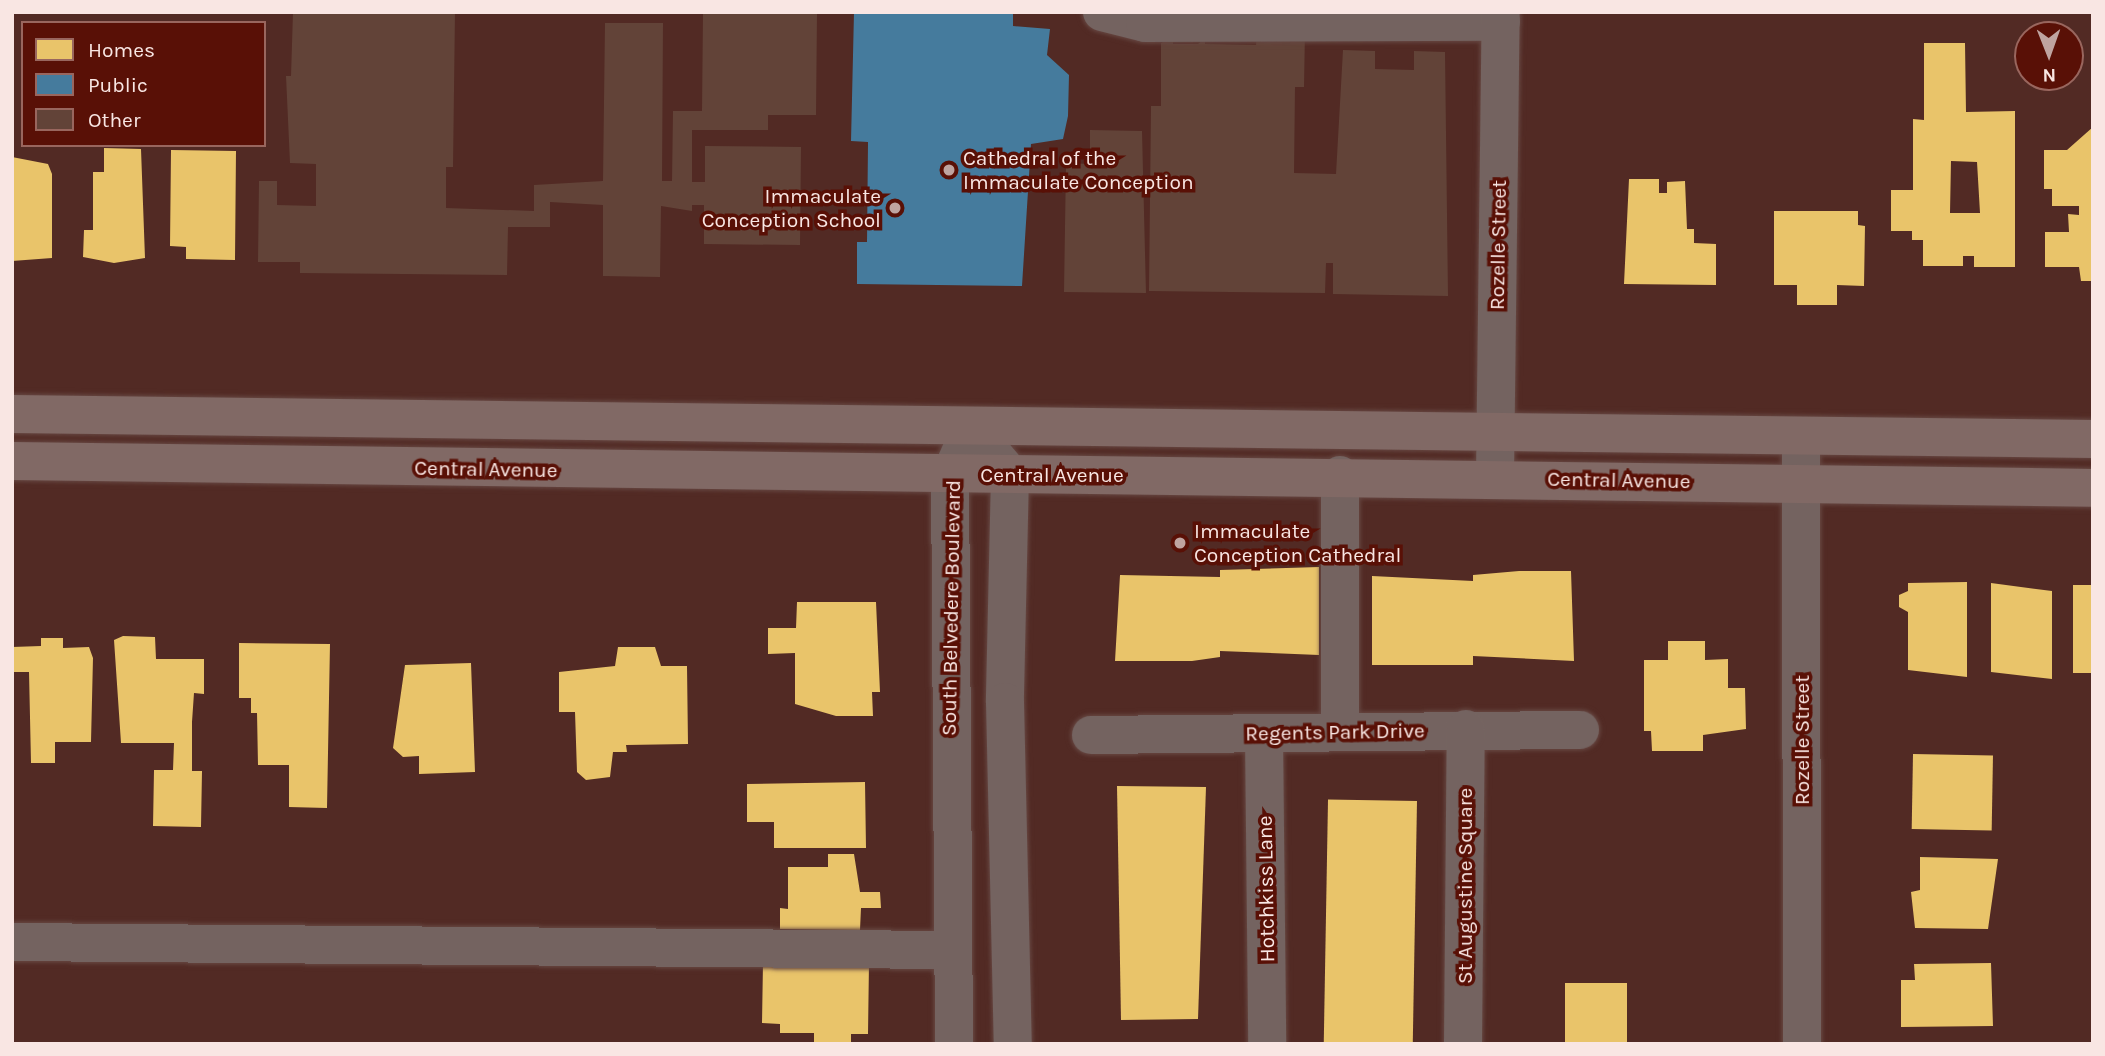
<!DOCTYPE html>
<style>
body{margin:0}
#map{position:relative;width:2105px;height:1056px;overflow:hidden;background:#522a24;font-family:Karla,sans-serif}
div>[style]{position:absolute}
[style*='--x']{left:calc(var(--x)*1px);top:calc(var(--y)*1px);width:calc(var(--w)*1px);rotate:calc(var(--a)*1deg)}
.homes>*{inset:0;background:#e9c46a;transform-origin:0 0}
.public>*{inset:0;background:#457b9d}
.building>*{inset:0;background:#624338}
.roads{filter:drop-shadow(0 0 2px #664742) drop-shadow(0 0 2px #664742)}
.minor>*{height:38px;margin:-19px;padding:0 19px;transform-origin:19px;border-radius:19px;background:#746360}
.major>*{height:38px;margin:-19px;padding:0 19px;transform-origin:19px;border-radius:19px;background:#816965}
.dots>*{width:19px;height:19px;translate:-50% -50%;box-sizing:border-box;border:4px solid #591006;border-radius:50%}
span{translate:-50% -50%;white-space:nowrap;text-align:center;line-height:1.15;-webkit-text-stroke:7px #591006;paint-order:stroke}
.poi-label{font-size:21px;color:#f9e6e3}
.left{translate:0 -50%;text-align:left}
.right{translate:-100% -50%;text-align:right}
.street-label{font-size:21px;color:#f9e6e3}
.frame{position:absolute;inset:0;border:14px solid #f9e6e3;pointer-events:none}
.legend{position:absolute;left:21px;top:21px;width:245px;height:126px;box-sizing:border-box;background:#591006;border:2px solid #99665e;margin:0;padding:9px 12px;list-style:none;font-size:21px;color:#f9e6e3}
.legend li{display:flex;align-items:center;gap:14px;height:35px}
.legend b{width:35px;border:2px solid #99665e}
.north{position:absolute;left:2014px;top:21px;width:70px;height:70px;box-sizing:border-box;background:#591006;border:2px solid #99665e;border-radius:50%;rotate:179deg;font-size:19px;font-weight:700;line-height:28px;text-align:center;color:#f9e6e3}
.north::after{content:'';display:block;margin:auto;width:24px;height:32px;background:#bfa4a0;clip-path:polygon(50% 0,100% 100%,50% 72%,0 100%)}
</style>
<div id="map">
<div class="homes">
<div style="clip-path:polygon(evenodd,1924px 43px,1965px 43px,1966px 112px,2015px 111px,2015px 267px,1974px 267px,1974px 256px,1963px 256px,1963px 266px,1923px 266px,1923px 240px,1912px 240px,1912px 231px,1891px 231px,1891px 190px,1913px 190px,1913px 119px,1924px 120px,1924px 43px,1951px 161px,1977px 162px,1980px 213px,1950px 213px,1951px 161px)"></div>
<div style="clip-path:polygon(2093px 127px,2093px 281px,2081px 281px,2079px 267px,2045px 267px,2045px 232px,2069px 232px,2068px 214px,2079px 215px,2079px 206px,2052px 206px,2052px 189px,2044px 189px,2044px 150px,2067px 150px)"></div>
<div style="clip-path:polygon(104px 148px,141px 149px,145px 258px,114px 263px,83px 257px,84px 230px,93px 230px,93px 172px,104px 172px)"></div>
<div style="clip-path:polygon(171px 150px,236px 151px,235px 260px,186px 259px,186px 247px,170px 246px)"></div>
<div style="clip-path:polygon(12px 157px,48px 164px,52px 174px,52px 258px,12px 261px)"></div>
<div style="clip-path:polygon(1629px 179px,1659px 179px,1659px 193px,1667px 193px,1667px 182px,1685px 181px,1687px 229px,1694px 229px,1694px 243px,1716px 244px,1716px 285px,1624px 284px)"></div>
<div style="clip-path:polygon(1774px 211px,1858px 211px,1858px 225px,1865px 226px,1864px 286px,1837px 285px,1837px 305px,1797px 305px,1797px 285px,1774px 285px)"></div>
<div style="clip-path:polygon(1319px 567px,1319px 655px,1220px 651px,1220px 657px,1192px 661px,1115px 661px,1120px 575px,1220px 577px,1220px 570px)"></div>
<div style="clip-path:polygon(1519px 571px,1571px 571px,1574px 661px,1473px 656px,1473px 665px,1372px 665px,1372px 576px,1473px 581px,1473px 575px)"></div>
<div style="clip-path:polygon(1967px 582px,1967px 677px,1908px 670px,1908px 612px,1899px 607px,1899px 595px,1908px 591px,1908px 583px)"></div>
<div style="clip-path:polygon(1991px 583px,2052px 591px,2052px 679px,1991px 672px)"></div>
<div style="left:2073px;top:585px;width:20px;height:88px"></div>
<div style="clip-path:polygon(797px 602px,876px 602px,880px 692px,872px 692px,873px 716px,836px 716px,795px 704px,795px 653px,768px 654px,768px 628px,796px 628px)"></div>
<div style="clip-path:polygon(123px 636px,155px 637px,156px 659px,204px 659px,204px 694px,194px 693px,192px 722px,192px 771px,202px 771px,201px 827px,153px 826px,154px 770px,173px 770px,174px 743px,121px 743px,114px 640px)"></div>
<div style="clip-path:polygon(41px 638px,63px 638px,63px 648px,89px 647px,93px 658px,91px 742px,55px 742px,55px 763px,31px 763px,29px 672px,12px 672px,12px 647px,41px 646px)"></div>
<div style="clip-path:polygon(1668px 641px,1705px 641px,1705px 660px,1728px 659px,1728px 688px,1745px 688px,1746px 729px,1703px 735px,1703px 751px,1652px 751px,1651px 731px,1644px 731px,1644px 660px,1668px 660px)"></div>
<div style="clip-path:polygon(239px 643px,330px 644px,327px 808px,289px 807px,289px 765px,258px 765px,257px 713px,251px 713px,251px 698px,239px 698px)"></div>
<div style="clip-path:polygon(618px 647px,655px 647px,661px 666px,687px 666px,688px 744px,626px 745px,627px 752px,613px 752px,610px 777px,586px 780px,577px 772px,575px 712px,559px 712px,559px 672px,615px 666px)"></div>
<div style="clip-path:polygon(471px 663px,475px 772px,419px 774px,419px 756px,403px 757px,393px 748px,405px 665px)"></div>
<div style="left:1913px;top:754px;width:80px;height:75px;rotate:1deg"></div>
<div style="clip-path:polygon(865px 782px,866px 848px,774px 848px,774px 822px,747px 822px,747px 784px)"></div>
<div style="clip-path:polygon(1117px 786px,1206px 787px,1198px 1019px,1121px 1020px)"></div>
<div style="left:1417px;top:801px;width:243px;height:89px;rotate:91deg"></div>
<div style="clip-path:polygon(828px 854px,854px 854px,860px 892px,880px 892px,881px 908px,861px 908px,860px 930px,780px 929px,780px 908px,788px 909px,788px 867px,828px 867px)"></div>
<div style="clip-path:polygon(1920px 857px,1998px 859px,1988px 929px,1915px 928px,1911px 892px,1920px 890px)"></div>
<div style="clip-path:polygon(763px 962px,869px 963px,868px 1034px,851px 1034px,851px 1044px,814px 1044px,814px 1033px,780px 1033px,780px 1024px,762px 1023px)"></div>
<div style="clip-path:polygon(1991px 963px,1993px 1026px,1901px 1027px,1901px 980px,1915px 980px,1914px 964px)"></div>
<div style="left:1565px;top:983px;width:62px;height:61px"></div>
</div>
<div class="public">
<div style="clip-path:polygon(854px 12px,1013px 12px,1013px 26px,1050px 29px,1047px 55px,1069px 75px,1068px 116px,1063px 139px,1031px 144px,1022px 286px,857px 284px,857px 242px,867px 242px,868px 142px,851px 141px)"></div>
</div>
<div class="building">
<div style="clip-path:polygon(293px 12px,455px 12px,453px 167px,446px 167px,446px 208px,534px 211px,534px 185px,603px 181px,605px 23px,663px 23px,662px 181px,672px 181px,673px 111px,702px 111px,703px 13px,817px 14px,816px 115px,768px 115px,768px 130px,692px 130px,692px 182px,705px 182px,705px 146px,801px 147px,800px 245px,704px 244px,704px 205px,692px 205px,692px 211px,661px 206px,660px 277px,603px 276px,603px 205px,550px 202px,550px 227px,508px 227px,507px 275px,300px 273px,300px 262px,258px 262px,259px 181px,277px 181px,277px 205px,316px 206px,316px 164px,290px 163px,286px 76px,291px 76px)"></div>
<div style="clip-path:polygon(1257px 31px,1305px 31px,1304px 87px,1295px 87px,1294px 173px,1336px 174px,1343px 50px,1375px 51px,1375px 69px,1414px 70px,1414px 51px,1445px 52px,1448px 296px,1333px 294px,1333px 263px,1326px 263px,1325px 293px,1149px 291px,1151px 106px,1161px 106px,1161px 43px,1173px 37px,1173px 44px,1198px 44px,1205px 38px,1205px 44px,1256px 45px)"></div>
<div style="clip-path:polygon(1090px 130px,1142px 131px,1146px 293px,1064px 292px,1066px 163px,1090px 164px)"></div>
</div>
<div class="roads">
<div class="minor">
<div style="--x:1102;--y:12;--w:44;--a:14.3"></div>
<div style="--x:1145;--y:23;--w:356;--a:-0.2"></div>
<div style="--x:1801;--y:436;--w:608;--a:89.91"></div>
<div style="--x:1340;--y:475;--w:257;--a:90"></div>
<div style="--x:1495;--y:477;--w:465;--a:-89.3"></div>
<div style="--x:1264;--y:734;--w:310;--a:89.4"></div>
<div style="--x:1091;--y:735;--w:489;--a:-0.6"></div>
<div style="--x:12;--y:942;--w:940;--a:0.49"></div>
<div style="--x:954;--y:1044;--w:568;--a:-90.4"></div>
<div style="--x:950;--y:476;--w:52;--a:-66.4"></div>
<div style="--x:971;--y:428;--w:60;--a:49.7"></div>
<div style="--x:1010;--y:474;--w:228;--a:91.3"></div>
<div style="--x:1005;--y:702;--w:342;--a:88.7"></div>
<div style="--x:1463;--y:1044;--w:315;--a:-89.5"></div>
</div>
<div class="major">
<div style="--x:12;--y:414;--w:2081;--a:0.69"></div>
<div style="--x:12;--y:461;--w:2081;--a:0.74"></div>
</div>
</div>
<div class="dots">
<div style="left:949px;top:170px;background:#bfa4a0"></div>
<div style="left:895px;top:208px;background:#bfa4a0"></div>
<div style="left:1180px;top:543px;background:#bfa4a0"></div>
</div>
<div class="poi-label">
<span class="left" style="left:963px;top:170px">Cathedral of the<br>Immaculate Conception</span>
<span class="right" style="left:881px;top:208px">Immaculate<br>Conception School</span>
<span class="left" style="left:1194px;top:543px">Immaculate<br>Conception Cathedral</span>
</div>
<div class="street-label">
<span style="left:1498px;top:245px;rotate:-89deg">Rozelle Street</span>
<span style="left:486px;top:469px;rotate:1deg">Central Avenue</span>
<span style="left:1052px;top:475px">Central Avenue</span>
<span style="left:1619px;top:480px;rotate:1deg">Central Avenue</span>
<span style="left:951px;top:608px;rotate:-89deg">South Belvedere Boulevard</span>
<span style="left:1335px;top:732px;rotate:-1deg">Regents Park Drive</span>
<span style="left:1802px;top:740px;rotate:-90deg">Rozelle Street</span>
<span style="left:1465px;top:886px;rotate:-90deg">St Augustine Square</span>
<span style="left:1266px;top:889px;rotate:-91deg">Hotchkiss Lane</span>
</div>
<div class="frame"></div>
<ul class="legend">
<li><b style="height:19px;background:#e9c46a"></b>Homes</li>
<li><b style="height:19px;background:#457b9d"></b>Public</li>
<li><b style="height:19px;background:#624338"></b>Other</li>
</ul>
<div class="north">N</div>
</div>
